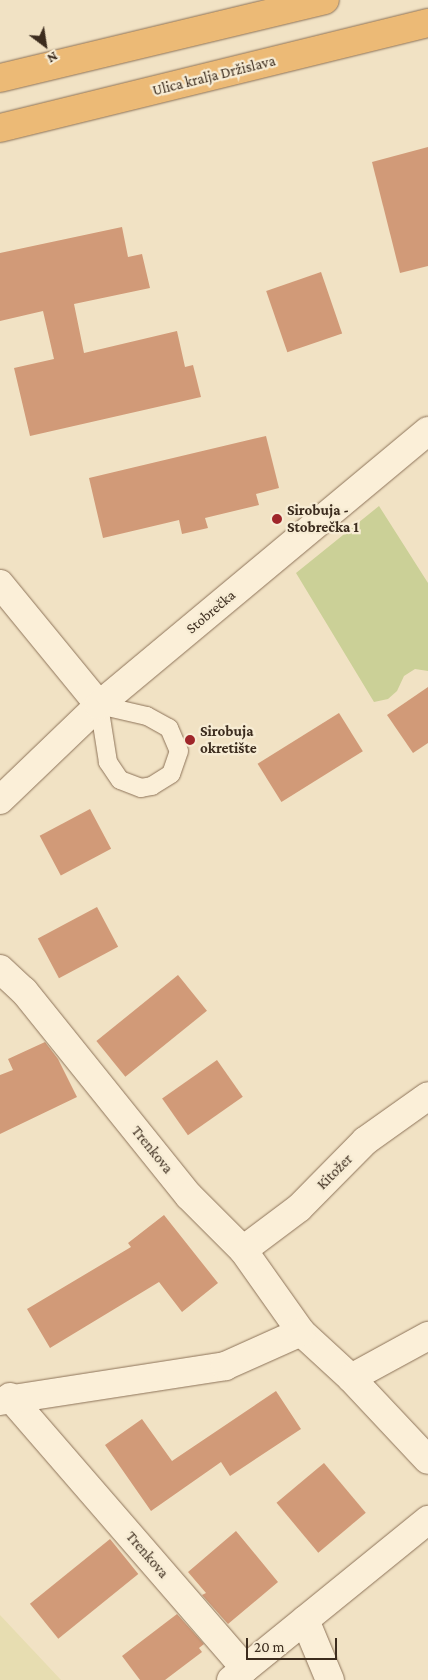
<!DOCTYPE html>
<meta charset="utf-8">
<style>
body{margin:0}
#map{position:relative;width:428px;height:1680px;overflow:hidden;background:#f1e2c4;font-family:"Crimson Pro",serif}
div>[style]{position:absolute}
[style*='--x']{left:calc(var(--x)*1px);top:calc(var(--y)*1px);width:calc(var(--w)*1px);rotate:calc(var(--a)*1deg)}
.farmland>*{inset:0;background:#e7ddb1}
.green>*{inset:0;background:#cbd097}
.building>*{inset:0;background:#d19a78;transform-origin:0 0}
.roads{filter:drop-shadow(0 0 1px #8d7359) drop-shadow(0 0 1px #8d7359)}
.service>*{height:18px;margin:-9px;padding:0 9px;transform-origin:9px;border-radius:9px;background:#fbefd8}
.minor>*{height:28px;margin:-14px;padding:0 14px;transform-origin:14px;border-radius:14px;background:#fbefd8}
.trunk>*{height:28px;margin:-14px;padding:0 14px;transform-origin:14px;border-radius:14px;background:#ecba76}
.dots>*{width:14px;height:14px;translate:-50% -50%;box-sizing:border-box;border:2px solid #f7ecd4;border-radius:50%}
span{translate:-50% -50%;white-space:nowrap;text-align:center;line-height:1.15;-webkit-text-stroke:4.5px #f7ecd4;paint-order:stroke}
.street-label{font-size:15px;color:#3c2c1e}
.poi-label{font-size:15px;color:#3c2c1e;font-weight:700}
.left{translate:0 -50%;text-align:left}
.north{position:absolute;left:20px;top:20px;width:50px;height:50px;-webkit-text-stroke:4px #f7ecd4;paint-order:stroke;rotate:149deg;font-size:14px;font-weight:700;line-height:20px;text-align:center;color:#3c2c1e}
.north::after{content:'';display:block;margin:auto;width:18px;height:22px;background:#3c2c1e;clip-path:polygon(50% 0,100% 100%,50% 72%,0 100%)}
.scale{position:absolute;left:246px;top:1638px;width:91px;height:22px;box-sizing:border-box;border:2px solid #3c2c1e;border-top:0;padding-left:6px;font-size:15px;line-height:18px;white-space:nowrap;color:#3c2c1e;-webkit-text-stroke:4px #f7ecd4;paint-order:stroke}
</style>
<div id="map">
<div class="farmland">
<div style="clip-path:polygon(0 1615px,61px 1680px,0 1680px)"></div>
</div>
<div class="green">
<div style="clip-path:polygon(379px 506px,428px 583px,428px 671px,415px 669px,404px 676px,397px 691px,388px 699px,374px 702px,296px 573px)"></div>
</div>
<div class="building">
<div style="clip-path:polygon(428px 147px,428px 266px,400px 273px,372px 162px)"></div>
<div style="clip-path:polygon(122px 227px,128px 257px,142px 254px,150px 288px,74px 304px,84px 353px,177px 331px,185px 367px,193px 365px,201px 397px,30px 436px,14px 368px,54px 359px,43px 311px,0 321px,0 253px)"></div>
<div style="left:321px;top:272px;width:65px;height:58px;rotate:71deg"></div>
<div style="clip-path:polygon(266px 436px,279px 488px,256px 494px,259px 505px,205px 518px,208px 528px,182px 534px,179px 520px,103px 538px,89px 478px)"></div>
<div style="clip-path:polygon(428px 687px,428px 743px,413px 753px,387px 715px)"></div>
<div style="left:339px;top:713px;width:45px;height:96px;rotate:58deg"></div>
<div style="left:90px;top:809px;width:45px;height:57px;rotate:62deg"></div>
<div style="left:97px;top:907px;width:45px;height:67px;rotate:62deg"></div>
<div style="left:178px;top:975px;width:46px;height:105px;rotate:51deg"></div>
<div style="clip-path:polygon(45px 1042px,58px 1059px,77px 1097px,0 1134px,0 1075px,13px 1070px,8px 1059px)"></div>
<div style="left:217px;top:1060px;width:45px;height:67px;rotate:55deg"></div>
<div style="clip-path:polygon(164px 1215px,218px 1283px,182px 1312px,159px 1282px,50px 1348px,27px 1309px,131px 1247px,128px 1243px)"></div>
<div style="clip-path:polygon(276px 1391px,301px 1429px,230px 1476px,221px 1462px,151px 1511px,105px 1445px,142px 1419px,172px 1461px)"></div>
<div style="left:324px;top:1463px;width:65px;height:62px;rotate:50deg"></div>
<div style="clip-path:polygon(236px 1531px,278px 1582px,228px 1624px,202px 1595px,206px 1593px,188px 1572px)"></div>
<div style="left:110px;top:1539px;width:45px;height:103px;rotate:51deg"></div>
<div style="clip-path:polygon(177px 1614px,204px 1644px,199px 1648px,202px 1652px,165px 1680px,140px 1680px,122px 1656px)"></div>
</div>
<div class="roads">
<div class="service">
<div style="--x:99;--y:705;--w:49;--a:12.9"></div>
<div style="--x:147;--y:716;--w:25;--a:29"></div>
<div style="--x:169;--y:728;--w:25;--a:67"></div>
<div style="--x:179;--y:751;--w:24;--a:109"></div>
<div style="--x:171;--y:774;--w:22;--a:148"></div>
<div style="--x:152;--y:786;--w:11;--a:170"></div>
<div style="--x:141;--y:788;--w:22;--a:-159"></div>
<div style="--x:120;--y:780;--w:22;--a:-124"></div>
<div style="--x:108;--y:762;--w:58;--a:-99"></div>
</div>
<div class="minor">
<div style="--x:0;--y:584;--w:156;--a:50.7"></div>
<div style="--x:0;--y:800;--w:137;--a:-43.8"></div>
<div style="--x:99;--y:705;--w:428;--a:-39.8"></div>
<div style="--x:0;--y:969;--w:33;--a:43"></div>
<div style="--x:24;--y:991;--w:263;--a:51.2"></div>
<div style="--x:189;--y:1196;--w:76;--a:45"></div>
<div style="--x:243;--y:1250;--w:100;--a:54.7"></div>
<div style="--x:301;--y:1332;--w:68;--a:42.6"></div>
<div style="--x:351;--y:1378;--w:112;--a:46.8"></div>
<div style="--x:243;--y:1250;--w:70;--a:-36.9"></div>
<div style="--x:299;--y:1208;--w:94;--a:-45.4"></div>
<div style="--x:365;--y:1141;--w:77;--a:-35.5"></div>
<div style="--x:351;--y:1378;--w:88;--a:-28.6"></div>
<div style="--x:10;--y:1397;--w:359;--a:49.1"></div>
<div style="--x:0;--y:1401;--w:228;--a:-8.8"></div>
<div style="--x:225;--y:1366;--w:83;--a:-24.1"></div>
<div style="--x:305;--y:1620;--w:65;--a:67.4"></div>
<div style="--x:231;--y:1680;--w:254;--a:-39.1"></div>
</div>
<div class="trunk">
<div style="--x:0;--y:78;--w:334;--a:-13.5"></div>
<div style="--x:0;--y:128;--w:441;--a:-13.8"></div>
</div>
</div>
<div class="dots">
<div style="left:277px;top:519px;background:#9f262a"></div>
<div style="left:190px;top:740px;background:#9f262a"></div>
</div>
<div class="street-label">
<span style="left:214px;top:76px;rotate:-14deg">Ulica kralja Držislava</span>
<span style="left:211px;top:612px;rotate:-40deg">Stobrečka</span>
<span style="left:152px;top:1150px;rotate:51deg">Trenkova</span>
<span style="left:335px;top:1172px;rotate:-45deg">Kitožer</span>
<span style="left:147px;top:1555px;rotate:49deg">Trenkova</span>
</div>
<div class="poi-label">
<span class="left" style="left:287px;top:519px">Sirobuja -<br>Stobrečka 1</span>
<span class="left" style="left:200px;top:740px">Sirobuja<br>okretište</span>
</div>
<div class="north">N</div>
<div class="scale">20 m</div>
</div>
